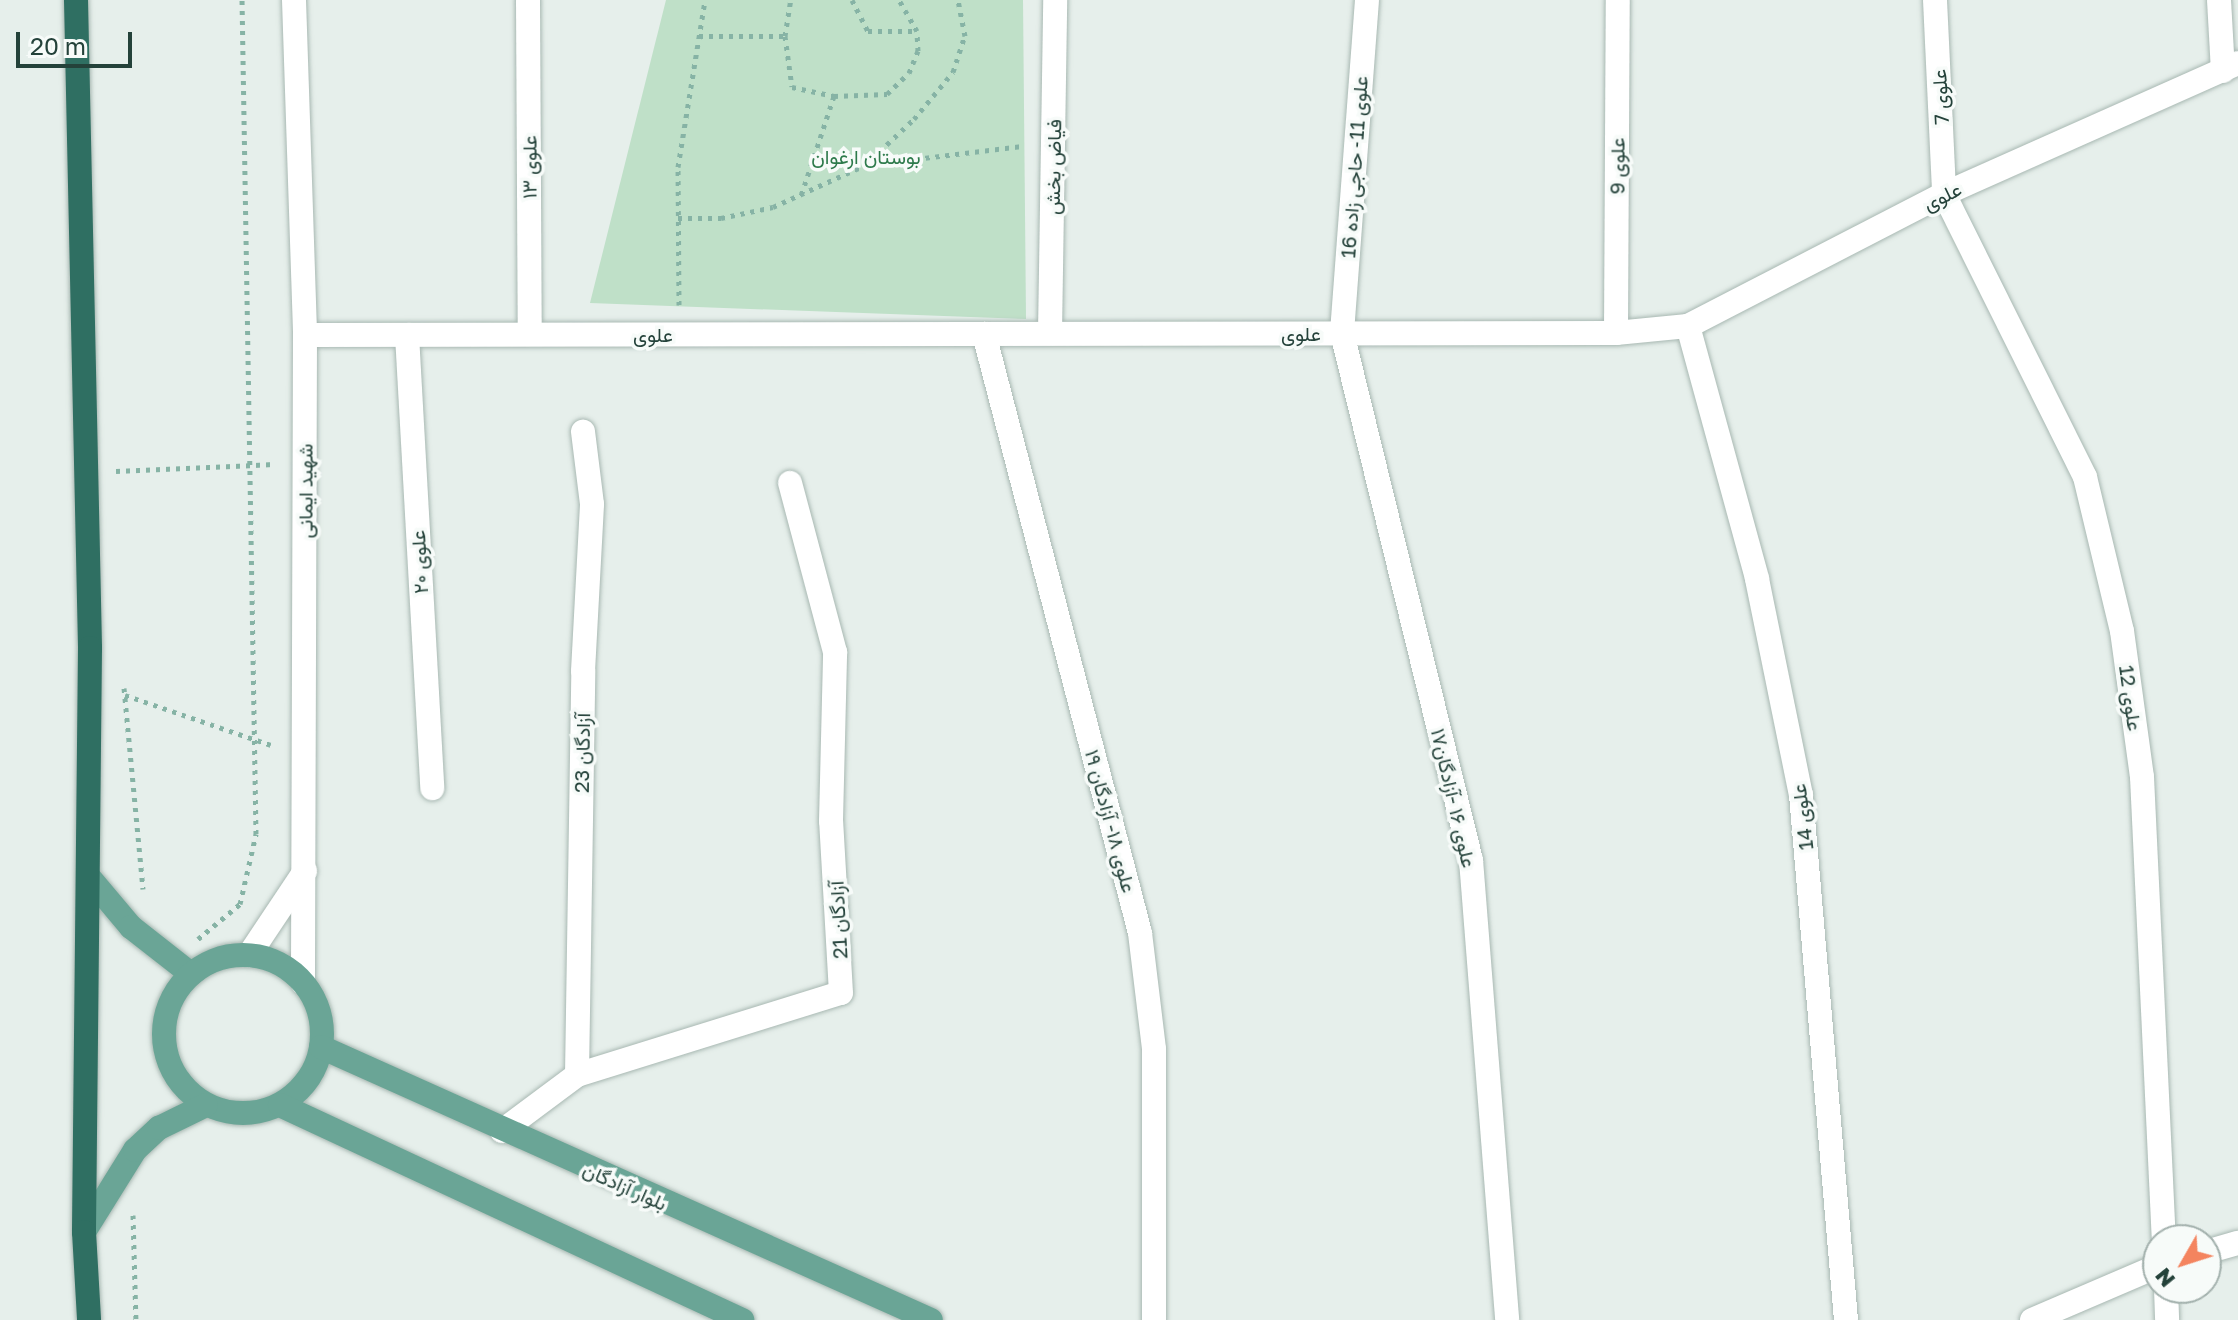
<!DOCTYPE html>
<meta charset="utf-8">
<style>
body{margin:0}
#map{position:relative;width:2238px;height:1320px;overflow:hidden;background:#e6efeb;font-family:"Golos Text",Vazirmatn,sans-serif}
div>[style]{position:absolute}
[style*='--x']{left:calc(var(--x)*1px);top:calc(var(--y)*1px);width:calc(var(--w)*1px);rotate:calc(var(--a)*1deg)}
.green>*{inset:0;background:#bfe0c8}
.path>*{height:5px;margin-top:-2.5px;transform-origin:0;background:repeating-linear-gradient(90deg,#86b3a5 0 4px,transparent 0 10px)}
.roads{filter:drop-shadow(0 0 2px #a8b8b2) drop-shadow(0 0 2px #a8b8b2)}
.minor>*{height:24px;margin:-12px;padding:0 12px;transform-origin:12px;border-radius:12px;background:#fff}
.major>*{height:24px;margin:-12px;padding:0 12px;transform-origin:12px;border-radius:12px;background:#6aa596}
.major>.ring{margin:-12px;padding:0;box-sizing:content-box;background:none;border:24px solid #6aa596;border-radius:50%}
.highway>*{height:24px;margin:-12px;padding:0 12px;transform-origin:12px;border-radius:12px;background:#2f6f62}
span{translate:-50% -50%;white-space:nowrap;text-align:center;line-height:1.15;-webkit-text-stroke:7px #f7fbf9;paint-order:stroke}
.street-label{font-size:20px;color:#24423a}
.park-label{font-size:20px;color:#2d7a4b}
.north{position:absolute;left:2142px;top:1224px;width:80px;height:80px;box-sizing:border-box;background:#f7fbf9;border:2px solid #a3b1ad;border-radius:50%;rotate:231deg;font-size:22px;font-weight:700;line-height:32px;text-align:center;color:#24423a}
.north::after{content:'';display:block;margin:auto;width:28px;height:36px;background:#f4845f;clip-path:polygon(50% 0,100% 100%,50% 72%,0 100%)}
.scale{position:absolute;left:16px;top:32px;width:116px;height:36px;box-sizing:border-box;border:4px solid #24423a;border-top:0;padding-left:10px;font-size:24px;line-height:28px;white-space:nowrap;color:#24423a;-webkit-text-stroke:6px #f7fbf9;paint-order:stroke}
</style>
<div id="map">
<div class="green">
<div style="clip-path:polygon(666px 0,1023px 0,1026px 319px,590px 303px)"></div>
</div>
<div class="path">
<div style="--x:852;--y:0;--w:35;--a:63"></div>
<div style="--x:868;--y:31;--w:49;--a:0"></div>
<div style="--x:699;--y:36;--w:86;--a:0"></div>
<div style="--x:785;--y:36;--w:51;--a:82.2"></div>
<div style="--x:792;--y:87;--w:43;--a:12.1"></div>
<div style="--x:834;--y:96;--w:105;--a:108.3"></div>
<div style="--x:785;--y:36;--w:36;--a:-81"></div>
<div style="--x:834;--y:96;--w:53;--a:-2.2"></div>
<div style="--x:887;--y:94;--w:30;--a:-44"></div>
<div style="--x:909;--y:73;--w:24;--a:-68"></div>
<div style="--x:918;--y:51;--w:20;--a:-93"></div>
<div style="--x:917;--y:31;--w:36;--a:-120"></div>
<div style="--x:866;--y:165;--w:158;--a:-6.9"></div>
<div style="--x:678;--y:218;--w:43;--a:0"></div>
<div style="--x:721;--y:218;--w:53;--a:-11.9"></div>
<div style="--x:773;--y:207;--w:101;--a:-24.5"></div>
<div style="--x:865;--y:165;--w:67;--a:-43.2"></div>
<div style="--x:914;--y:119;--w:61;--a:-50.3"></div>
<div style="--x:953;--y:72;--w:38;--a:-72"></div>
<div style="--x:965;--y:36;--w:37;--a:-101"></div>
<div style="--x:679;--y:305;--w:138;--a:-90.4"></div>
<div style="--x:678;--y:167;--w:169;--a:-80.8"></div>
<div style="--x:116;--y:471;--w:158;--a:-2.5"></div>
<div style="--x:124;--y:688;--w:202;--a:84.6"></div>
<div style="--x:125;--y:695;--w:154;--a:18.9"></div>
<div style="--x:198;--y:939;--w:55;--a:-39.8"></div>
<div style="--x:240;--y:904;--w:72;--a:-77.1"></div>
<div style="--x:256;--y:834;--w:834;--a:-90.96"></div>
<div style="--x:133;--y:1215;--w:105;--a:88.4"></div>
</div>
<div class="roads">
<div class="minor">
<div style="--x:294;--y:0;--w:335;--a:88.1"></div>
<div style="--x:305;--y:335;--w:648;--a:90.18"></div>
<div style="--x:528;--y:0;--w:334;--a:89.7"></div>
<div style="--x:1367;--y:0;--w:334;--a:94.3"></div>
<div style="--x:1342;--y:333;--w:543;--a:76.25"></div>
<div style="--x:1471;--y:860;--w:461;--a:85.5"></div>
<div style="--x:1935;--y:0;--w:194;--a:87.3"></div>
<div style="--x:1944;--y:194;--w:316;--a:63.5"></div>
<div style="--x:2085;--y:477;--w:158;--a:76.5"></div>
<div style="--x:2122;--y:631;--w:147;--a:82.2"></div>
<div style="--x:2142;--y:777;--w:464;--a:87.3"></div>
<div style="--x:2219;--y:0;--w:71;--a:86.8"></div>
<div style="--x:1688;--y:326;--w:262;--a:74.7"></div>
<div style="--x:1757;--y:579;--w:220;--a:78.5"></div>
<div style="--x:1801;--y:795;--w:527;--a:85.1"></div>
<div style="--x:1050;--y:333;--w:333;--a:-89.1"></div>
<div style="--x:1616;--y:333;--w:333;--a:-89.7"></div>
<div style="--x:984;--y:334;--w:619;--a:75.4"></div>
<div style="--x:1140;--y:933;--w:117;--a:83.1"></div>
<div style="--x:1154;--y:1049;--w:271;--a:90"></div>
<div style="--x:305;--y:335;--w:1311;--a:-0.09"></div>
<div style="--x:1616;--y:333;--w:72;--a:-5.6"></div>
<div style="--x:1688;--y:326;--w:288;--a:-27.3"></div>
<div style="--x:1944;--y:194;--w:322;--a:-24"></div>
<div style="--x:407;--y:335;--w:454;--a:86.8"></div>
<div style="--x:249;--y:955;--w:101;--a:-56.3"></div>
<div style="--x:577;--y:1075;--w:404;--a:-89.1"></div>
<div style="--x:583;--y:671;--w:167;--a:-86.9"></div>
<div style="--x:592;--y:504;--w:73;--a:-97.1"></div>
<div style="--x:502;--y:1131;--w:94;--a:-36.7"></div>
<div style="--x:577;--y:1075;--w:276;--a:-17.3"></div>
<div style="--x:841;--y:993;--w:172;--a:-93.3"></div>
<div style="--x:831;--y:821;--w:169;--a:-88.6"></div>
<div style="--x:835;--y:652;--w:175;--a:-104.9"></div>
<div style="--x:2206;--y:1252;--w:33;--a:-16"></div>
<div style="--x:2166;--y:1288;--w:32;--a:88"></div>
<div style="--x:2032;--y:1320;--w:137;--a:-23.2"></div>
</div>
<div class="major">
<div style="--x:88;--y:876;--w:67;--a:49.9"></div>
<div style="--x:131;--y:927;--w:76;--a:38.1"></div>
<div class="ring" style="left:164px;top:955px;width:134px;height:134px"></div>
<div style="--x:321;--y:1047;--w:668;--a:24.11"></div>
<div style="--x:280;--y:1105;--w:510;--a:24.96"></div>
<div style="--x:84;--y:1232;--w:97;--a:-58.1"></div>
<div style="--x:135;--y:1150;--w:33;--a:-43"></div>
<div style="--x:159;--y:1128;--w:52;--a:-26.1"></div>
</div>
<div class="highway">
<div style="--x:76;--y:0;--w:648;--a:88.76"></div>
<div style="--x:90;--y:648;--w:584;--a:90.59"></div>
<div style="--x:84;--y:1232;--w:88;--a:86.7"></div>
</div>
</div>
<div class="street-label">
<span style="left:1940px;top:97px;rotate:-93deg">علوی 7</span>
<span style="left:1617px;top:166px;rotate:-90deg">علوی 9</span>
<span style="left:529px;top:167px;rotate:-90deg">علوی ۱۳</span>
<span style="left:1053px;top:167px;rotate:-89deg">فیاض بخش</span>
<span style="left:1354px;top:167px;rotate:-86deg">علوی 11- حاجی زاده 16</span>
<span style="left:1942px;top:196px;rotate:-26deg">علوی</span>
<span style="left:1301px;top:333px">علوی</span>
<span style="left:653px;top:334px">علوی</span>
<span style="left:305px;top:491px;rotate:-90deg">شهید ایمانی</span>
<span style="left:419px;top:562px;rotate:-93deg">علوی ۲۰</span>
<span style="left:2131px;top:698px;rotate:82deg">علوی 12</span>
<span style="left:582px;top:753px;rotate:-89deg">آزادگان 23</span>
<span style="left:1454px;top:798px;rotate:77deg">علوی ۱۶ -آزادگان۱۷</span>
<span style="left:1802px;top:817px;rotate:-97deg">علوی 14</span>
<span style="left:1111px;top:821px;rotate:75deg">علوی ۱٨- آزادگان ۱۹</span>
<span style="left:838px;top:920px;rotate:-93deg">آزادگان 21</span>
<span style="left:625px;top:1186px;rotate:24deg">بلوار آزادگان</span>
</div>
<div class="park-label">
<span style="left:866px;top:156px">بوستان ارغوان</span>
</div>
<div class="north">N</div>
<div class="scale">20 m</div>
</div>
